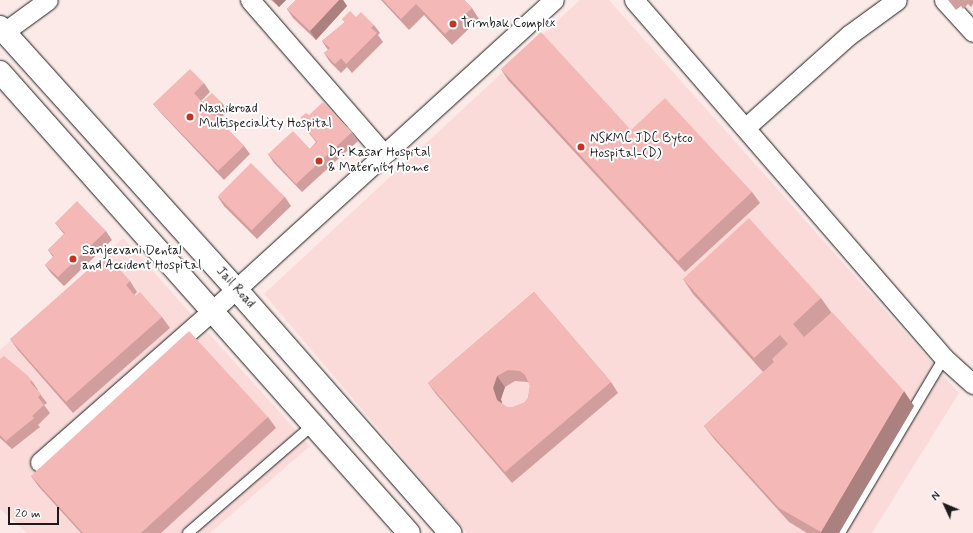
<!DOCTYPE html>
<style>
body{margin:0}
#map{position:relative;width:973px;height:533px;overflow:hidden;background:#fceae9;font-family:Mynerve,sans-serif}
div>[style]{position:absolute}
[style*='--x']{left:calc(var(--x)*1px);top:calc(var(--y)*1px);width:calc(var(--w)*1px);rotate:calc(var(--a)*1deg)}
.built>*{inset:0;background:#fadbda}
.roads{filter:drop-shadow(0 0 1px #1c1c1c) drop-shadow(0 0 1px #1c1c1c)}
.lane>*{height:10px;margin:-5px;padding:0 5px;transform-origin:5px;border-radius:5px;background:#fff}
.street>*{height:19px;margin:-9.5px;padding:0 9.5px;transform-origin:9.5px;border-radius:9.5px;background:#fff}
.primary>*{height:22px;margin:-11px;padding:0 11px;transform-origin:11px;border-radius:11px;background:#fff}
.wall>*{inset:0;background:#d29e9d}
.shaded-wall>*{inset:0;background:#ab817f}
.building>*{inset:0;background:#f4b8b6;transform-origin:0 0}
.dots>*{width:11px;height:11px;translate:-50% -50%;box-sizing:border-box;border:2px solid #fff;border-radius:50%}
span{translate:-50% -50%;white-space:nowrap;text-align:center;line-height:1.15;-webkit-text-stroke:4px #fff;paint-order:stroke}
.poi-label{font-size:13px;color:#1c1c1c}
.left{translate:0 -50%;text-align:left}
.street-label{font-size:13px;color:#1c1c1c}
.north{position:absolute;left:925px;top:485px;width:40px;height:40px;-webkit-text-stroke:3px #fff;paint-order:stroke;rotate:314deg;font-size:11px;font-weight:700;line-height:16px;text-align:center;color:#1c1c1c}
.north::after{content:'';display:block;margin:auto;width:14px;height:18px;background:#1c1c1c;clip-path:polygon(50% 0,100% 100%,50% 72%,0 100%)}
.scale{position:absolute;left:8px;top:507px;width:51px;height:18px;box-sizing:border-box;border:2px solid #1c1c1c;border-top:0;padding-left:5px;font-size:12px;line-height:14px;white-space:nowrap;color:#1c1c1c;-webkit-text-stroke:3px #fff;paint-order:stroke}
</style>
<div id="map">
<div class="built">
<div style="clip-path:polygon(580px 0,609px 0,959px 393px,872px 533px,467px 533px,264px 294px)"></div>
<div style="clip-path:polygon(123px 238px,310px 446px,210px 533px,27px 533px,0 509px,0 350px)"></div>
</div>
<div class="roads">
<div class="lane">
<div style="--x:188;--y:533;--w:167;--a:-40.9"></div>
<div style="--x:840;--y:533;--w:204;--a:-59.3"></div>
</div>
<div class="street">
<div style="--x:250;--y:0;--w:204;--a:49"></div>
<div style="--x:634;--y:0;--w:474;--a:49.1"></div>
<div style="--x:944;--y:358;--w:39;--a:42"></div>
<div style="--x:944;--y:0;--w:43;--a:47.8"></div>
<div style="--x:4;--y:32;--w:54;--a:-36"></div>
<div style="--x:745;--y:128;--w:140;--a:-41.8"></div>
<div style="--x:849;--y:35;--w:59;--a:-36.1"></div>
<div style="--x:40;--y:462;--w:229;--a:-41.3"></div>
<div style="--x:212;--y:311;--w:462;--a:-42.3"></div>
</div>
<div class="primary">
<div style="--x:0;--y:27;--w:353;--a:48"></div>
<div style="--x:236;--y:289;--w:325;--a:48.7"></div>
<div style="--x:0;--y:72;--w:616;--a:48.42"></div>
</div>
</div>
<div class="wall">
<div style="clip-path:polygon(271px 0,286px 0,279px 7px)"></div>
<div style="clip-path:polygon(296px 0,343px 0,347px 6px,316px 40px,293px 18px,287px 9px)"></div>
<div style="clip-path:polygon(381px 0,464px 0,472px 8px,479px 19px,452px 45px,424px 15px,409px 30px)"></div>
<div style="clip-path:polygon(948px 0,973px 0,973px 4px,971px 7px,968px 4px,963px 9px,961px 6px,956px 10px)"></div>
<div style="clip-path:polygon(356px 17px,374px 25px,380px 33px,378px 35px,383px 42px,352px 73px,347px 67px,341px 73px,330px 62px,324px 53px,328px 50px,322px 41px,345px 22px,342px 19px)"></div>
<div style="clip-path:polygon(501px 69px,631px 130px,752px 192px,760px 203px,685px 272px,508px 80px)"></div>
<div style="clip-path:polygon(204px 83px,210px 92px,201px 101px,202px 102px,222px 103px,228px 111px,219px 120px,244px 146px,250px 154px,224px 180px,160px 112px,153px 104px)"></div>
<div style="clip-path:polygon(309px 115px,352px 132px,358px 141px,302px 192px,274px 163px,268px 154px,310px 149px,316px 142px,308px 132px,301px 123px)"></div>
<div style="clip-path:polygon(218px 197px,285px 197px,291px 206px,257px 239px,224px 206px)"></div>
<div style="clip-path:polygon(55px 223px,106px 231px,112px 240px,64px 286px,51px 273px,45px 265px,53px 257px,48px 250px,64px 234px)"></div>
<div style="clip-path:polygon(683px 279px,821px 298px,831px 312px,914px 406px,839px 533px,807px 533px,789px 522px,715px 440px,704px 426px,763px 372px,693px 294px)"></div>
<div style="clip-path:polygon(130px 281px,137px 292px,134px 295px,162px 317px,170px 328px,73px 413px,18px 350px,10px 339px)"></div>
<div style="clip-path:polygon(evenodd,534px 292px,611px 382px,618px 393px,512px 483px,436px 394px,428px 383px,534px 292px,515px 381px,527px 382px,529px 383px,530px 386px,528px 398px,524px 403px,513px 407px,507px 407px,502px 404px,501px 399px,505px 387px,515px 381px)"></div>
<div style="clip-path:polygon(0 359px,32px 381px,38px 390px,37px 390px,47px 403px,44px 405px,50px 413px,38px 425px,40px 427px,12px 449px,0 438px)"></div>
<div style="clip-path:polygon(268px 417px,276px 428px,161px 533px,81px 533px,39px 487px,31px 476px)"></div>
</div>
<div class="shaded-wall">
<div style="clip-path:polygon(273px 0,286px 0,279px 7px)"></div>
<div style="clip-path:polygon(339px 0,343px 0,347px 6px,316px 40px,310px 31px)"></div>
<div style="clip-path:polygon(497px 376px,505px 387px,501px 399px,504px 411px,497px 400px,493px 388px)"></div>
<div style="clip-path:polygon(904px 391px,914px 406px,839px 533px,821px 533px,821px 532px)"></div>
</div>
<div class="building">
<div style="clip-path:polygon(296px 0,339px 0,310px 31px,287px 9px)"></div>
<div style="clip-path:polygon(383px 0,464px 0,472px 8px,445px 34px,416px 4px,401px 19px)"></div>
<div style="clip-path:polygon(350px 11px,356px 17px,361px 12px,374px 25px,371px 28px,377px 33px,346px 64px,341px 58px,335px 64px,324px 53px,330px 48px,322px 41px,345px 22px,342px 19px)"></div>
<div style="clip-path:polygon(541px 32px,631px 130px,665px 98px,752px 192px,678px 261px,501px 69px)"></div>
<div style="clip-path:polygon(190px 69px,204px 83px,194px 93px,202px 102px,212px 93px,222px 103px,212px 113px,244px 146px,218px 171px,153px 104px)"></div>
<div style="clip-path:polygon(323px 102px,352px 132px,296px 184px,268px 154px,293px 131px,310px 149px,317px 142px,301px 123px,301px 117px,306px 113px,309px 115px)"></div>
<div style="left:251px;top:163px;width:48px;height:47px;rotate:45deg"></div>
<div style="clip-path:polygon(77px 201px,106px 231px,58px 277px,45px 265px,54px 256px,48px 250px,65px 233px,55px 223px)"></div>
<div style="clip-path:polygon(749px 218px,821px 298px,793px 324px,804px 337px,832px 312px,904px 391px,821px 532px,779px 508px,704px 426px,774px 362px,772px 359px,788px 344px,780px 335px,754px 358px,683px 279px)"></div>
<div style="clip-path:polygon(106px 254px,130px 281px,126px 285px,135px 296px,140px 292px,162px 317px,66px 402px,10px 339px)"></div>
<div style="clip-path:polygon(evenodd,534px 292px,611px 382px,505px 472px,428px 383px,534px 292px,508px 370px,520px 371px,525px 375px,530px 386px,528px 398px,524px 403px,513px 407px,507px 407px,497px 400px,493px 388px,497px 376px,508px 370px)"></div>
<div style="clip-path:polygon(189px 331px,268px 417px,141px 533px,83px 533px,31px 476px)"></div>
<div style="clip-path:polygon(4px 356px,27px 375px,32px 381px,30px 382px,41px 394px,38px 397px,44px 405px,32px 416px,34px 418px,6px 441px,0 435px,0 359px)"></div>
</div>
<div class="dots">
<div style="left:453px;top:24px;background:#c8321e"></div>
<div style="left:190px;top:117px;background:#c8321e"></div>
<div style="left:581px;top:147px;background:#c8321e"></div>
<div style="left:319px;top:161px;background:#c8321e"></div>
<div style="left:73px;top:259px;background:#c8321e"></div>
</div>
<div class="poi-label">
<span class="left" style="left:461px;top:24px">Trimbak Complex</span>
<span class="left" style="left:199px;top:117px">Nashikroad<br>Multispeciality Hospital</span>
<span class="left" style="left:590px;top:147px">NSKMC JDC Bytco<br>Hospital-(D)</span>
<span class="left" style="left:328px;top:161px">Dr. Kasar Hospital<br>&amp; Maternity Home</span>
<span class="left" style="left:82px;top:259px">Sanjeevani Dental<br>and Accident Hospital</span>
</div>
<div class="street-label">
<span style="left:235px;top:288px;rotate:48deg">Jail Road</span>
</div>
<div class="north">N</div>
<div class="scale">20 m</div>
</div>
